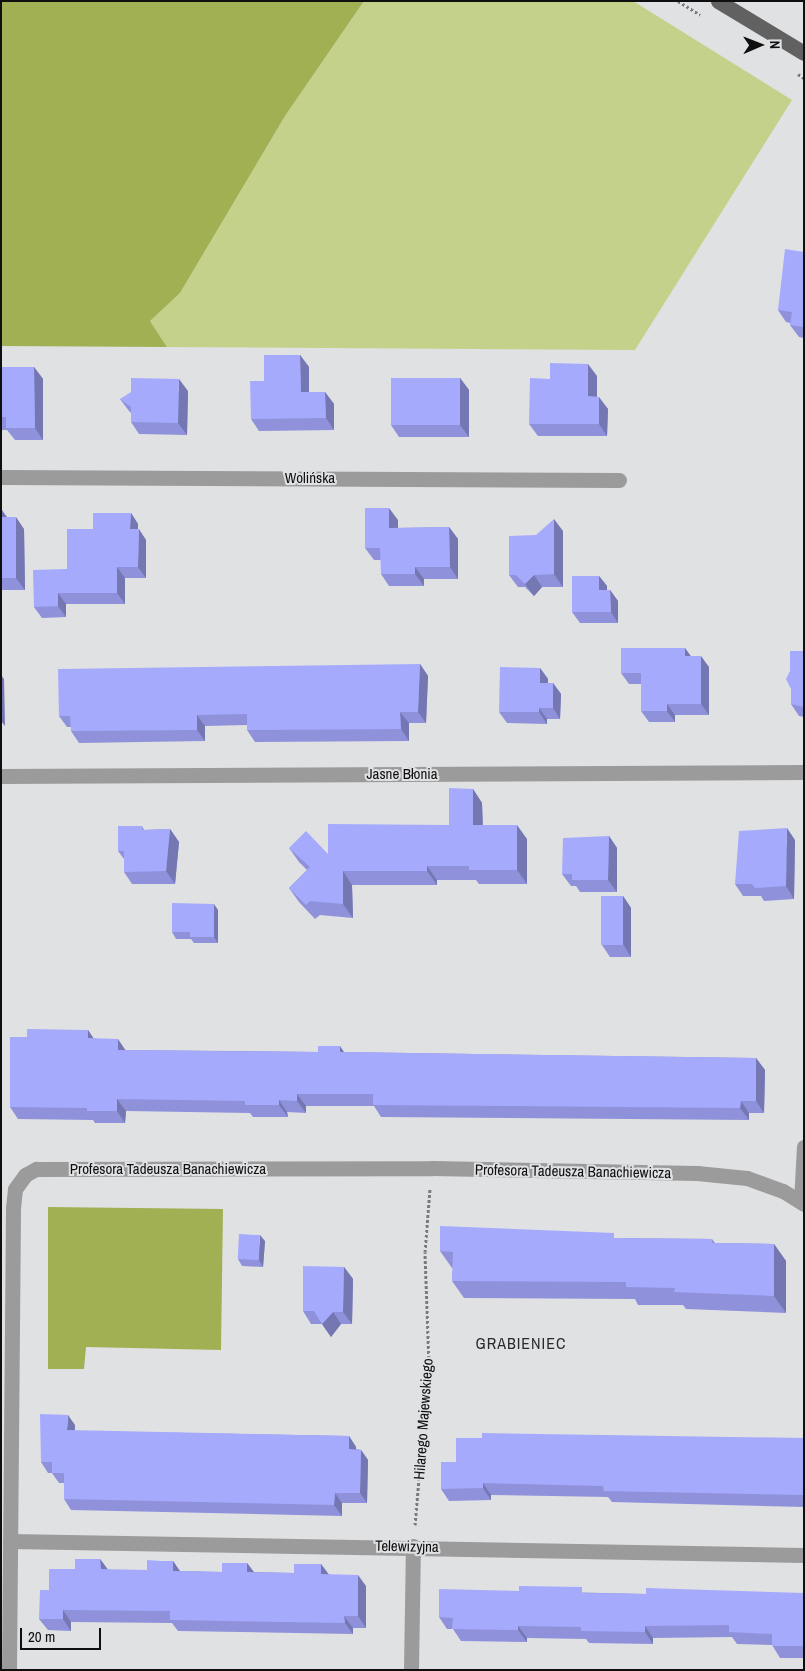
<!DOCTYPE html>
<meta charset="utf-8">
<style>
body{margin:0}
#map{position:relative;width:805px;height:1671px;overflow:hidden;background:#e0e1e3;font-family:"Archivo Narrow",sans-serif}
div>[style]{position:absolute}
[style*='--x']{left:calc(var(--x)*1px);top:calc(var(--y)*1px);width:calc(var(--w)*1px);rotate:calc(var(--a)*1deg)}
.green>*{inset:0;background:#c4d18b}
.forest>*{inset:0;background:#a1b053}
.path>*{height:3px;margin-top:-1.5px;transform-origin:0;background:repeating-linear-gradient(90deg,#797a7b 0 2.5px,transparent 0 5px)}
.service>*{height:14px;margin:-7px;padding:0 7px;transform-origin:7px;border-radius:7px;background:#9b9b9b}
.minor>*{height:15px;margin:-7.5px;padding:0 7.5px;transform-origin:7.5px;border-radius:7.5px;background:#9b9b9b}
.primary>*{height:15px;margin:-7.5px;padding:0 7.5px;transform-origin:7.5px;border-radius:7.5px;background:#626162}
.wall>*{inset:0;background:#8f92da}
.shaded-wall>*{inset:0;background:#7477b1}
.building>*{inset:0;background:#a6aafd;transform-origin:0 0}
span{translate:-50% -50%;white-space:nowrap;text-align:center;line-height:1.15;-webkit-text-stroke:4px #e0e1e3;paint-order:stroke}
.street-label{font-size:15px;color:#0f0f10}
.neighbourhood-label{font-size:16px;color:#2b2b2c;letter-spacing:1px}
.frame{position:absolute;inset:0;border:2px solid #0f0f10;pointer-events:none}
.north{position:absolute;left:735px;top:20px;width:50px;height:50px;-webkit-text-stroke:4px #e0e1e3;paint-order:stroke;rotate:89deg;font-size:14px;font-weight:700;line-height:20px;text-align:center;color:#0f0f10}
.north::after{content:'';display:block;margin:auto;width:18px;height:22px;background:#0f0f10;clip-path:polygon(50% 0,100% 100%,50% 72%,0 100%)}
.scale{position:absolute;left:20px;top:1628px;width:81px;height:22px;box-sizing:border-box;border:2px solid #0f0f10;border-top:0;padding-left:6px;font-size:15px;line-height:18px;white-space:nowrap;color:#0f0f10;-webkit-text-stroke:4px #e0e1e3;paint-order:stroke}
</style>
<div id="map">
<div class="green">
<div style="clip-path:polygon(364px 1px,633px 1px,792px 100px,635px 350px,167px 347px,150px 321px,180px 293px,285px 116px)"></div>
</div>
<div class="forest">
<div style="clip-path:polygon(1px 1px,364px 1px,285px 116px,180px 293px,150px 321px,167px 347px,1px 346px)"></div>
<div style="clip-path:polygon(48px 1207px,223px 1209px,221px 1350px,86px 1347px,84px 1369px,48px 1369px)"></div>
</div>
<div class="path">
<div style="--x:678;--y:1;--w:26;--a:32"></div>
<div style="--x:798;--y:74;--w:7;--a:34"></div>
<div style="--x:415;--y:1525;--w:163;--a:-85.1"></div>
<div style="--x:429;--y:1363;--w:111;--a:-92.1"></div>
<div style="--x:425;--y:1252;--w:64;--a:-85.5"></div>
</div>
<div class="service">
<div style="--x:801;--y:1202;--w:55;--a:-86.9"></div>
</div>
<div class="minor">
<div style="--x:1;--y:477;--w:618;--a:0.28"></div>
<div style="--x:1;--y:776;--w:803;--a:-0.29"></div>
<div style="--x:10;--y:1541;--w:794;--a:1.01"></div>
<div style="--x:9;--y:1670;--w:462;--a:-89.5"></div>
<div style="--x:13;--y:1208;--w:19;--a:-84"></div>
<div style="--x:15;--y:1189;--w:17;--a:-54"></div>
<div style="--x:25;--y:1175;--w:13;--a:-29"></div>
<div style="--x:36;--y:1169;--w:396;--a:-0.1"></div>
<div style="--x:432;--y:1168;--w:265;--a:1.1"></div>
<div style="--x:697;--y:1173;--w:50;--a:5.7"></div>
<div style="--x:747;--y:1178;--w:38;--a:20"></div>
<div style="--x:783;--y:1191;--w:25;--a:32"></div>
<div style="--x:411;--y:1670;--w:124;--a:-89.1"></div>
</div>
<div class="primary">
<div style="--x:718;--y:1;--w:100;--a:31.2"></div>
</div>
<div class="wall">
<div style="clip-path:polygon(804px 252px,804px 338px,799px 337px,790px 325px,790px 323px,786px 322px,778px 310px)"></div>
<div style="clip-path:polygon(300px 355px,309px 367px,309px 392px,325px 392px,334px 404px,334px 430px,259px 431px,251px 419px,264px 381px)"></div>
<div style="clip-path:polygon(1px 367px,34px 367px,43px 379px,43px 440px,15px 440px,7px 430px,1px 430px)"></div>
<div style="clip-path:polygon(597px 376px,597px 397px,608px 409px,607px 436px,538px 436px,529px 424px,550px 379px)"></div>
<div style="clip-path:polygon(460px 378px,469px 390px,469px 437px,399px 437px,391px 425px)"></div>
<div style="clip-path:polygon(188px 391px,187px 435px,139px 434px,131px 422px,131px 413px,129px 411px,120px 399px)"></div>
<div style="clip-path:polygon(1px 510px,7px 517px,24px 529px,25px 590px,1px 590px)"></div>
<div style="clip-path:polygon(131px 513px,138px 524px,138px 529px,146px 540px,146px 578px,125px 578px,125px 604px,66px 604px,66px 617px,42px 618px,34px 607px,67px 569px,93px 529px)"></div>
<div style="clip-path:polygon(398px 520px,398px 528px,449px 527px,458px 539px,458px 579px,424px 579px,424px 586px,389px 586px,381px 574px,381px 560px,374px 560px,365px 548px)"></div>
<div style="clip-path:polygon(563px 531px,563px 587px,542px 587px,534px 596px,525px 587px,518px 587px,509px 575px,536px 535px)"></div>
<div style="clip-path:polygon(599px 576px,607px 586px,607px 590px,610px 590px,618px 601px,618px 623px,580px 623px,572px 612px)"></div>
<div style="clip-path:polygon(685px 648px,690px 656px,709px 667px,709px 715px,675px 715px,675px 722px,649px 722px,641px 711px,641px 684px,629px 684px,621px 673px)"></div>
<div style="clip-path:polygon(804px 651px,804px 717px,799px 716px,791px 704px)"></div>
<div style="clip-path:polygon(420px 664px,428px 676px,426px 723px,409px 723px,409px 741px,255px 742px,247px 730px,247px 725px,205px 726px,205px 741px,79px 743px,71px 731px,71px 727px,67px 727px,59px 716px)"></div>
<div style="clip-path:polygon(540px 668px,548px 679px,548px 683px,553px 683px,561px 694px,560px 719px,547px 719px,547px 724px,507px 723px,499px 712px)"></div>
<div style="clip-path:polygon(473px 789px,482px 803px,483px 825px,527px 839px,527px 884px,479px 884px,476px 880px,437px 880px,437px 885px,352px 885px,353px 918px,320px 915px,315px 919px,299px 902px,289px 888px,307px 870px,299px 862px,289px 848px,328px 854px,449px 825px)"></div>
<div style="clip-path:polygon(142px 826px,144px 830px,170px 829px,179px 842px,175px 884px,132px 884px,124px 872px,124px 859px,118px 851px)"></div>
<div style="clip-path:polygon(609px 836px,617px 848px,617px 892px,580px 892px,576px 886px,571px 886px,562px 874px)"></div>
<div style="clip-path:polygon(795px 840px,794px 899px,764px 901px,761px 896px,743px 896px,735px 884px)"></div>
<div style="clip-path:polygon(623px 896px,631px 908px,631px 957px,610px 957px,602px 945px)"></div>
<div style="clip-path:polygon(218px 910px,218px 943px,194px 943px,191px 939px,176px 939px,172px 932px)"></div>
<div style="clip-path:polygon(88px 1030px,93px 1038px,126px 1050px,318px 1052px,344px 1052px,756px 1058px,765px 1070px,764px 1113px,749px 1113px,749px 1120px,381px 1117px,374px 1106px,306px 1106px,306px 1113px,287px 1112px,288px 1117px,253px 1117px,250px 1113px,126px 1111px,125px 1123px,95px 1123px,93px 1120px,18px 1119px,10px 1107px,27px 1037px)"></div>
<div style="clip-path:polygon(618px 1238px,712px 1239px,715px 1243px,774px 1244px,786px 1261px,786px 1313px,686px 1309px,683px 1305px,638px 1305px,635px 1299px,464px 1298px,452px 1281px,453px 1268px,452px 1268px,440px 1251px)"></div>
<div style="clip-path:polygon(265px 1241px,263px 1267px,242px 1266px,238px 1259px)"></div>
<div style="clip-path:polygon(344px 1267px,353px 1279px,352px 1324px,341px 1324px,331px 1337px,322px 1324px,311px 1324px,303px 1311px)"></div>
<div style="clip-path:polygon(75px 1425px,75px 1431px,349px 1436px,356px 1447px,356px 1449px,361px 1450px,368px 1460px,367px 1503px,342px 1503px,342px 1516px,71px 1510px,64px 1499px,64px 1483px,59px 1483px,52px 1473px,48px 1473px,41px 1462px)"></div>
<div style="clip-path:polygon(804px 1438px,804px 1507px,612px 1502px,608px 1497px,491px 1495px,491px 1500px,449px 1501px,441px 1489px,456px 1462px)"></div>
<div style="clip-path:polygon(100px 1559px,108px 1570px,147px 1570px,173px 1561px,180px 1571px,222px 1572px,247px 1563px,254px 1572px,294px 1573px,321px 1564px,328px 1574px,366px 1586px,366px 1628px,353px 1628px,353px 1634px,178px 1631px,172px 1623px,71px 1622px,71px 1631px,48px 1630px,39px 1619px,49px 1590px,75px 1569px)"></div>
<div style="clip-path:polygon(519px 1591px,646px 1594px,804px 1593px,804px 1658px,780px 1658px,772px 1645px,737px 1644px,732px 1637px,653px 1638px,653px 1644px,589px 1643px,586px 1639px,527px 1638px,527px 1642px,461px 1641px,453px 1629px,447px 1629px,439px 1617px)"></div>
</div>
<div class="shaded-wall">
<div style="clip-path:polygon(300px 355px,309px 367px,309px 404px,301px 392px)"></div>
<div style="clip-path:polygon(588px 364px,597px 376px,597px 409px,588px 396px)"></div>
<div style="clip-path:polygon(34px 367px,43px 379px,43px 440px,35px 428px)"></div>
<div style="clip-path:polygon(460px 378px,469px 390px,469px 437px,460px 425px)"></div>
<div style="clip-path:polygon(179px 379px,188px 391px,187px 435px,178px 423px)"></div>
<div style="clip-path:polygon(325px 392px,334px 404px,334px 430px,326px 418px)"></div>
<div style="clip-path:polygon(599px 397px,608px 409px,607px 436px,599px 424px)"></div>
<div style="clip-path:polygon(389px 508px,398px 520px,398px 540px,389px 528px)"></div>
<div style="clip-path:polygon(2px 510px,10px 522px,2px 517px)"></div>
<div style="clip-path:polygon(131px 513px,138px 524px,138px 540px,130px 529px)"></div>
<div style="clip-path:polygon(16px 517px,24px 529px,25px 590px,16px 578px)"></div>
<div style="clip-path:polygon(554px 519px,563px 531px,563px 587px,554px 574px)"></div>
<div style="clip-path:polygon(449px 527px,458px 539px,458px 579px,450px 567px)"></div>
<div style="clip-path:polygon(139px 529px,146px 540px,146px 578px,138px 567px)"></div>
<div style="clip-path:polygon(117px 567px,125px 578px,125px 604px,117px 593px)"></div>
<div style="clip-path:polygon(415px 567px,424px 579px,424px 586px,415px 574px)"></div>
<div style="clip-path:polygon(534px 575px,542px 587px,534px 596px,525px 584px)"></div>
<div style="clip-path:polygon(599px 576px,607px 586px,607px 601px,599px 590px)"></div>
<div style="clip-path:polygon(610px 590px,618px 601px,618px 623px,611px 612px)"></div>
<div style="clip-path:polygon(58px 593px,66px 604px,66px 617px,58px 606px)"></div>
<div style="clip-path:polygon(685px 648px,693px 659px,685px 656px)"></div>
<div style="clip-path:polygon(701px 656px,709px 667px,709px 715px,701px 704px)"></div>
<div style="clip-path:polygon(420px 664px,428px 676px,426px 723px,418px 712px)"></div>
<div style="clip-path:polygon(540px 668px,548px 679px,548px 694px,540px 683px)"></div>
<div style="clip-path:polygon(1px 675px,4px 679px,5px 726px,1px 721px)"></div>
<div style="clip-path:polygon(553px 683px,561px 694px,560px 719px,553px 708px)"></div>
<div style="clip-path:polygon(667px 704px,675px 715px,675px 722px,667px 711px)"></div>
<div style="clip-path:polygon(539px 708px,547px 719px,547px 724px,539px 712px)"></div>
<div style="clip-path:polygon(400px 712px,409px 723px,409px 741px,401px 729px)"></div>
<div style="clip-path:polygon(197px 715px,205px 726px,205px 741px,197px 730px)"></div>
<div style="clip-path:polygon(473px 789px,482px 803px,483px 839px,473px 825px)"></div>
<div style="clip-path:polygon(517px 825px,527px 839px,527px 884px,517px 870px)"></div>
<div style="clip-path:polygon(787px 828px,795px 840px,794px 899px,786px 886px)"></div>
<div style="clip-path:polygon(170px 829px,179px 842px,175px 884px,166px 871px)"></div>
<div style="clip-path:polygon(609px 836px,617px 848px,617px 892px,608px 880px)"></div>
<div style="clip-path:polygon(427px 866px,437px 880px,437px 885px,427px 871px)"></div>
<div style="clip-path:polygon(343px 871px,352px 885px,353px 918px,343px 904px)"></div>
<div style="clip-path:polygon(623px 896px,631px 908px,631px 957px,623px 944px)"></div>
<div style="clip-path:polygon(214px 904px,218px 910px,218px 943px,214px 937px)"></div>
<div style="clip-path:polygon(88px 1030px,96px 1042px,88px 1038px)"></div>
<div style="clip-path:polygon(118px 1039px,126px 1051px,118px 1050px)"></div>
<div style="clip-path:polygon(340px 1046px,348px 1058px,340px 1052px)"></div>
<div style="clip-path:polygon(756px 1058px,765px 1070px,764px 1113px,756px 1101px)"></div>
<div style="clip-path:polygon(297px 1094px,306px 1106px,306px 1113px,297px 1101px)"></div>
<div style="clip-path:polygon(117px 1099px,126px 1111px,125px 1123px,117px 1111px)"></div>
<div style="clip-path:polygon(279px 1100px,287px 1112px,288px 1117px,279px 1105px)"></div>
<div style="clip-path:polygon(741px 1101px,749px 1113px,749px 1120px,740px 1108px)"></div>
<div style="clip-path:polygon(260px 1235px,265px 1241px,263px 1267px,259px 1260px)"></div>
<div style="clip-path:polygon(774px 1244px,786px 1261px,786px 1313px,774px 1296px)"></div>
<div style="clip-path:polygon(344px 1267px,353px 1279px,352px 1324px,343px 1312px)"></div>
<div style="clip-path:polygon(333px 1312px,341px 1324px,331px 1337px,322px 1324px)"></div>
<div style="clip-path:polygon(68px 1415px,75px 1425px,74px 1441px,67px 1430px)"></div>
<div style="clip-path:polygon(349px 1436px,356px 1447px,356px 1460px,349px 1449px)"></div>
<div style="clip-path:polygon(361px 1450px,368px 1460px,367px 1503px,360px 1493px)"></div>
<div style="clip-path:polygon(483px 1483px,491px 1495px,491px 1500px,483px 1488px)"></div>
<div style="clip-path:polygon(335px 1493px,342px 1503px,342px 1516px,334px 1505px)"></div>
<div style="clip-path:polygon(100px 1559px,109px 1571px,101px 1569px)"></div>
<div style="clip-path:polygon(173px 1561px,181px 1573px,173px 1571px)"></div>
<div style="clip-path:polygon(247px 1563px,256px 1575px,247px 1572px)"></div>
<div style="clip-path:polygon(321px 1564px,330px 1576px,321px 1574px)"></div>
<div style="clip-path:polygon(358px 1575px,366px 1586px,366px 1628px,358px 1616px)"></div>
<div style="clip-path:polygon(63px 1610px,71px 1622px,71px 1631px,63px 1619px)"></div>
<div style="clip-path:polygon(344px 1616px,353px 1628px,353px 1634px,345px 1623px)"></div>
<div style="clip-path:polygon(518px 1626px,527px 1638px,527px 1642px,518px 1630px)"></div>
<div style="clip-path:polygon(645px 1626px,653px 1638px,653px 1644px,645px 1632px)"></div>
</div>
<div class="building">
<div style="clip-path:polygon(785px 249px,804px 252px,804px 327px,790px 325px,792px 312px,778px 310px)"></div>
<div style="clip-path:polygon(264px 355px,300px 355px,301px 392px,325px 392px,326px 418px,251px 419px,250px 381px,264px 381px)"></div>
<div style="clip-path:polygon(550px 363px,588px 364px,588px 396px,599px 397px,599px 424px,529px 424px,530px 378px,550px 379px)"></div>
<div style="clip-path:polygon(1px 367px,34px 367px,35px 428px,6px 428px,6px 417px,1px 417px)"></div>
<div style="clip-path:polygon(131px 378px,179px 379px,178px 423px,131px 422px,131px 407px,120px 399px,131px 392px)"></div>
<div style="left:391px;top:378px;width:69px;height:47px"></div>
<div style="clip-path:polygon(365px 508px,389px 508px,389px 528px,449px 527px,450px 567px,415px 567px,415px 574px,381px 574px,380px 548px,365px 548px)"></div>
<div style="clip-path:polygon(2px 510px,2px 517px,16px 517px,16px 578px,1px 578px)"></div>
<div style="clip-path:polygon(93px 513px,131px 513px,130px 529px,139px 529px,138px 567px,117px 567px,117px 593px,58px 593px,58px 606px,34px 607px,33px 570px,67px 569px,67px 529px,93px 529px)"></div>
<div style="clip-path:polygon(554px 519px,554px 574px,534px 575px,525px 584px,516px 575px,509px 575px,509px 536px,536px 535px)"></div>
<div style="clip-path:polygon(572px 576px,599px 576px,599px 590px,610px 590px,611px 612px,572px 612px)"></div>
<div style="clip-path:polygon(621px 648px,685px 648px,685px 656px,701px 656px,701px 704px,667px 704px,667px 711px,641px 711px,641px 673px,621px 673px)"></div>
<div style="clip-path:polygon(790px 651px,804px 651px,804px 707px,791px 704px,791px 689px,786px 679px,790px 671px)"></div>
<div style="clip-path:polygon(420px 664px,418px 712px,400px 712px,401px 729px,247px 730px,247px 714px,197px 715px,197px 730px,71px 731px,70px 716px,59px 716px,58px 669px)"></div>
<div style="clip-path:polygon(500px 667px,540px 668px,540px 683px,553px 683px,553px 708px,539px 708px,539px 712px,499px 712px)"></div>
<div style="clip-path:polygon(449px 788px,473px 789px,473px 825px,517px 825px,517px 870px,469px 870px,469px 866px,427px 866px,427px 871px,343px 871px,343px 904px,310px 901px,306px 905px,289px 888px,310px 867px,289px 848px,306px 831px,328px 854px,328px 824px,449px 825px)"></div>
<div style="clip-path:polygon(118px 826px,142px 826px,142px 830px,170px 829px,166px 871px,124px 872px,124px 851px,118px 851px)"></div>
<div style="clip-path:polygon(787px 828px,786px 886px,755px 888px,752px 884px,735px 884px,739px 831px)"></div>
<div style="clip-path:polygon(609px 836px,608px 880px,572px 880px,572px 874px,562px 874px,563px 838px)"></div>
<div style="left:601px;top:896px;width:22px;height:49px"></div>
<div style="clip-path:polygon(172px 903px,214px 904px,214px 937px,190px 937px,190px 932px,172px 932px)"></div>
<div style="clip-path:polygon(27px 1029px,88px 1030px,88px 1038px,118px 1039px,118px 1050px,318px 1052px,318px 1046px,340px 1046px,340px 1052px,756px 1058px,756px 1101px,741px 1101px,740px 1108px,373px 1105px,373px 1094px,297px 1094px,297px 1101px,279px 1100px,279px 1105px,245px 1105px,245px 1101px,117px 1099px,117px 1111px,87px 1111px,87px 1108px,10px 1107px,10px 1037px,27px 1037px)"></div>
<div style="clip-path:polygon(440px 1226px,614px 1233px,614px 1238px,712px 1239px,712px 1243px,774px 1244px,774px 1296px,674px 1292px,675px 1288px,626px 1287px,626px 1282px,452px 1281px,453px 1252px,440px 1251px)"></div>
<div style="left:239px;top:1234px;width:21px;height:25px;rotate:3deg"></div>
<div style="clip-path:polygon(303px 1266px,344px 1267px,343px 1312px,333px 1312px,322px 1324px,314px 1311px,303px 1311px)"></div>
<div style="clip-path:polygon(40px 1414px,68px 1415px,67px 1430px,349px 1436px,349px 1449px,361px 1450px,360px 1493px,335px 1493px,334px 1505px,64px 1499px,64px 1473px,52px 1473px,52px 1462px,41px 1462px)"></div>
<div style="clip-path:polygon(482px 1433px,804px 1438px,804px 1495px,604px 1491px,603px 1486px,483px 1483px,483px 1488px,441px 1489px,441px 1462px,456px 1462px,456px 1438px,482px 1438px)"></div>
<div style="clip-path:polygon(75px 1559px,100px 1559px,101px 1569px,147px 1570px,147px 1560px,161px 1561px,173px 1561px,173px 1571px,222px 1572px,222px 1563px,247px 1563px,247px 1572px,294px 1573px,294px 1564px,321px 1564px,321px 1574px,358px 1575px,358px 1616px,344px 1616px,345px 1623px,170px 1620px,170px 1611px,63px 1610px,63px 1619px,39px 1619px,40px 1590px,49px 1590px,49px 1569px,75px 1569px)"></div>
<div style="clip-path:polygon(519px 1586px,582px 1587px,582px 1593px,646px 1594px,646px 1588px,804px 1593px,804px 1646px,772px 1646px,772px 1634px,729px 1632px,729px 1625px,645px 1626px,645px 1632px,581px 1631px,581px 1627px,518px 1626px,518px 1630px,452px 1629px,453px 1618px,439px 1617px,439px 1589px,519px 1591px)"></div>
</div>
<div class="street-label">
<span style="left:310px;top:478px">Wolińska</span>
<span style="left:402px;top:774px">Jasne Błonia</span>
<span style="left:168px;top:1169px">Profesora Tadeusza Banachiewicza</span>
<span style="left:573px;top:1171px;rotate:1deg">Profesora Tadeusza Banachiewicza</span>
<span style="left:423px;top:1419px;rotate:-86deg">Hilarego Majewskiego</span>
<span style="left:407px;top:1546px;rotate:1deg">Telewizyjna</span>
</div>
<div class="neighbourhood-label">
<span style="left:521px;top:1343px">GRABIENIEC</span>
</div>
<div class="frame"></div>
<div class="north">N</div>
<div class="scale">20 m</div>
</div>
